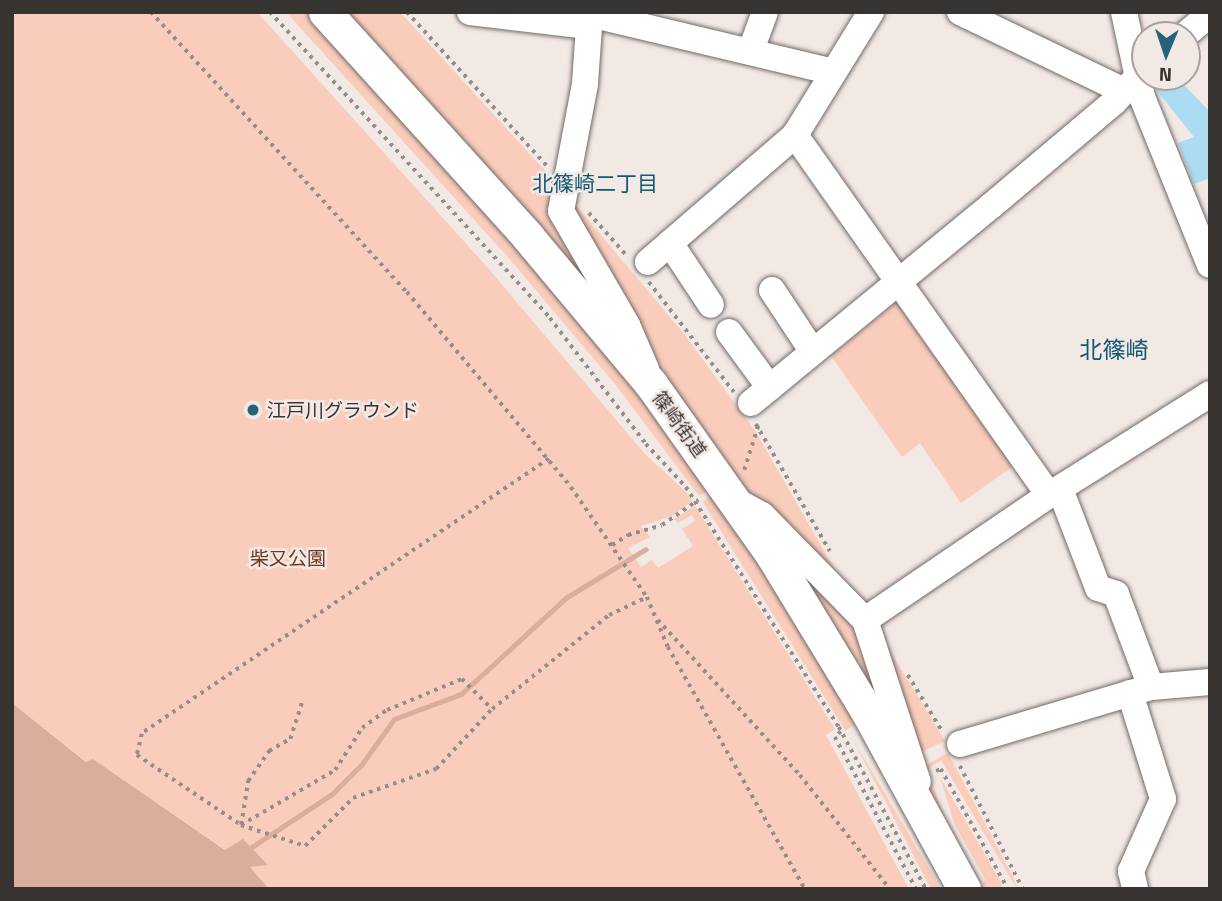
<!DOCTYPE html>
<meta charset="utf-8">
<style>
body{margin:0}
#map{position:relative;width:1222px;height:901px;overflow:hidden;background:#f2e9e5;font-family:"Titillium Web","Noto Sans JP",sans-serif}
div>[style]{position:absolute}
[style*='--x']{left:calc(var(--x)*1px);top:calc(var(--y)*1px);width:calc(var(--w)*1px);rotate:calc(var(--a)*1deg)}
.green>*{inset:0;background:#faccbb;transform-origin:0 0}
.water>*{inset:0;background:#dbad9c}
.stream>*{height:5px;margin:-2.5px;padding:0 2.5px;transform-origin:2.5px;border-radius:2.5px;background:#dbad9c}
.building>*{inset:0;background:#acdcf4}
.path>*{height:3.5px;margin-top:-1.75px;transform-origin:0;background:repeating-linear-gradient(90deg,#948e8b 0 3.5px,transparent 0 8.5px)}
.roads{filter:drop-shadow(0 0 2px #726a67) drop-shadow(0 0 2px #726a67)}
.minor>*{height:26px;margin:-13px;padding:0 13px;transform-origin:13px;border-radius:13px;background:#fff}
.major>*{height:33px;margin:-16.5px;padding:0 16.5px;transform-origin:16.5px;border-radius:16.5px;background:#fff}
.dots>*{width:19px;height:19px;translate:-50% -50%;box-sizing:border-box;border:4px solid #f2e9e5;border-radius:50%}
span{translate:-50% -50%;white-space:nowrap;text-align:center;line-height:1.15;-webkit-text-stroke:5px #f2e9e5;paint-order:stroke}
.poi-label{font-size:19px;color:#363331}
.left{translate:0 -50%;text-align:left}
.street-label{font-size:19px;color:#363331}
.park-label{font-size:19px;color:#723721}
.neighbourhood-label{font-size:21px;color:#115975}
.quarter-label{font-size:23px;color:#115975}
.frame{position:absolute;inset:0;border:14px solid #363331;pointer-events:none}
.north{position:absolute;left:1131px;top:21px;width:70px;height:70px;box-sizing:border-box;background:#f2e9e5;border:2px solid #a7a09d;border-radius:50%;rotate:182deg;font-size:19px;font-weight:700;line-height:28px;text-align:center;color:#363331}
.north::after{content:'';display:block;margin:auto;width:24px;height:32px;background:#27617a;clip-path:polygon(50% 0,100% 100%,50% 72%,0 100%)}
</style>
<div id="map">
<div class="green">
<div style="clip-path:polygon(12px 12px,257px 12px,488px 268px,645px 454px,686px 492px,692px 501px,672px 516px,641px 526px,650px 537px,628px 548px,641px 567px,652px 560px,658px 568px,693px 546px,682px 529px,695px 521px,692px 515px,678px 523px,674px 519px,695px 506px,835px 729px,826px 735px,909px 889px,269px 889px,250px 867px,267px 865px,226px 850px,93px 759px,87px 762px,12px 703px)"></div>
<div style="clip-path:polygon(286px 12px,309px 12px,521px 245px,712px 487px,699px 496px,615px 384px,506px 255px)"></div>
<div style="clip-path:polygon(336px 12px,400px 12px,557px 184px,622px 331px)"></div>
<div style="clip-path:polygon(570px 198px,684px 334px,756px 432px,853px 602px,734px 482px,693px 426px,569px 211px)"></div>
<div style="clip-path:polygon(898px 301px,1015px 465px,961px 503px,920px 443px,902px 457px,831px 356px)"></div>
<div style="left:716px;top:493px;width:270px;height:16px;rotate:58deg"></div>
<div style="clip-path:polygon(759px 521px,857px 629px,902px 755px)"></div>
<div style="clip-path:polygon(879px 633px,945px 741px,915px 755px)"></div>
<div style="clip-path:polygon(851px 736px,941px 889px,931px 889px)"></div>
<div style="clip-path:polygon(948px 753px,1013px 877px,1017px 889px,941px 760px,928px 769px,944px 818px,930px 791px,921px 768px)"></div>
<div style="clip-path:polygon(940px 777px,1002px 884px,1001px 889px,982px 887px,985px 879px,954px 823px)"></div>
</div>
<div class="water">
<div style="clip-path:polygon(12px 703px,86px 762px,93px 759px,225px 850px,243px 839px,268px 865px,250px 867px,269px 889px,12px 889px)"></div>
</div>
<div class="stream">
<div style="--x:247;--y:850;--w:102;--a:-33.4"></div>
<div style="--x:332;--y:794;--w:42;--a:-45"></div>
<div style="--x:362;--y:764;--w:55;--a:-54.6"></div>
<div style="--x:394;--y:719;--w:72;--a:-20.5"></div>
<div style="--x:461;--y:694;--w:144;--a:-42.5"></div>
<div style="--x:567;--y:597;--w:92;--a:-31.3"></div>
</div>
<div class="building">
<div style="clip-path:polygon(1161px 77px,1193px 77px,1184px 85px,1210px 112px,1210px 178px,1194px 184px,1178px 143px,1194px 137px,1157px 91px,1155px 82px)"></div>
</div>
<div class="path">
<div style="--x:151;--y:12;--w:379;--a:47.6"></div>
<div style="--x:407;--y:292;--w:255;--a:49.9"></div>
<div style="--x:571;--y:487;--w:134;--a:55.4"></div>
<div style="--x:647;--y:597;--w:54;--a:67.2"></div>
<div style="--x:668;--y:647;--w:278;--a:60.5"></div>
<div style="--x:270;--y:12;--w:415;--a:47.5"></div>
<div style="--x:550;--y:318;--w:158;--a:52.7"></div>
<div style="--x:646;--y:444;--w:59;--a:47.1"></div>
<div style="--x:686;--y:487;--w:285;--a:57.5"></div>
<div style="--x:839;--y:727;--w:184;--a:61.8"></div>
<div style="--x:407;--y:12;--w:210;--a:47.7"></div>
<div style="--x:589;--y:213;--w:59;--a:48.4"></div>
<div style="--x:649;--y:282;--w:139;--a:52.3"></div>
<div style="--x:756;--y:424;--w:147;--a:59.8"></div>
<div style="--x:549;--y:459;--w:491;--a:146"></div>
<div style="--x:142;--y:734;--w:22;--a:103"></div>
<div style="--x:137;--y:755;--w:125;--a:33.9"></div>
<div style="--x:241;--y:825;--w:67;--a:18.2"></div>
<div style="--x:305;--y:846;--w:68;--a:-45"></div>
<div style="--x:353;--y:798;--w:88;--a:-19.3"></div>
<div style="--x:436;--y:769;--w:82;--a:-47"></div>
<div style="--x:492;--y:709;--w:150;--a:-38.8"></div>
<div style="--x:609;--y:615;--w:42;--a:-25.3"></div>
<div style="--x:744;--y:470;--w:46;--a:-72.3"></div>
<div style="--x:612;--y:545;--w:19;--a:-32"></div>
<div style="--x:628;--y:535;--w:35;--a:-16"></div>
<div style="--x:662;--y:525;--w:44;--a:-34.8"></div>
<div style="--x:658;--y:620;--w:210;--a:47.5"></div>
<div style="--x:800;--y:775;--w:145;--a:51.7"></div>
<div style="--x:908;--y:675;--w:66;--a:58.7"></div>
<div style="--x:841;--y:732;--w:8;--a:140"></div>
<div style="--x:835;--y:737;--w:172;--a:61.9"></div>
<div style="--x:960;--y:766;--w:138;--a:62.9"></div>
<div style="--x:936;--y:771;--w:5;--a:-22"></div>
<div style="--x:941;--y:769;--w:137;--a:60.8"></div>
<div style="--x:241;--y:825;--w:109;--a:-30.3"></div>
<div style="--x:335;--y:770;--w:50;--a:-57.3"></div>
<div style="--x:362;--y:728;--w:31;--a:-36"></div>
<div style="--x:387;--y:710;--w:81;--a:-22.5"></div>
<div style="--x:462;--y:679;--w:41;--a:45"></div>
<div style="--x:241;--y:825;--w:45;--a:-81"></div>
<div style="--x:248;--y:781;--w:37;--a:-55"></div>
<div style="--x:269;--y:751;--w:24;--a:-30"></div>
<div style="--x:290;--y:739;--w:42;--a:-72"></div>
</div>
<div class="roads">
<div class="minor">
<div style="--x:470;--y:12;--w:119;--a:6.8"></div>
<div style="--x:590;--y:12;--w:72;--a:94"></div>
<div style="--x:585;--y:84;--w:129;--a:100.7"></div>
<div style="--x:561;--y:211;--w:132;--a:59.9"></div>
<div style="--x:627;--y:325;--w:48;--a:66.6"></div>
<div style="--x:960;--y:12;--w:182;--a:25.7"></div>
<div style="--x:1124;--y:12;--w:87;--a:78"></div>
<div style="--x:1142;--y:97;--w:181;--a:68"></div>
<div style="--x:590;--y:14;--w:250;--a:13.4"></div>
<div style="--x:1185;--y:35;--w:33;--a:-40"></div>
<div style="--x:751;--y:50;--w:40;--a:-69.8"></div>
<div style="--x:795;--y:135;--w:441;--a:54.8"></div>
<div style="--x:670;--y:243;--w:74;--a:56.5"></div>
<div style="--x:648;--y:262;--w:194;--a:-40.8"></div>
<div style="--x:795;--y:135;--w:145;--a:-58.3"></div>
<div style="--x:772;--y:290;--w:74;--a:56.5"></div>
<div style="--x:729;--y:332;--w:69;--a:53.8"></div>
<div style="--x:751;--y:403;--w:310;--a:-39.4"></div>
<div style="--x:991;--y:206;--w:161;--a:-40.2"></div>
<div style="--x:1114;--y:102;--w:45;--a:-46.8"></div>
<div style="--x:1060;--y:489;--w:106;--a:69"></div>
<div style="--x:1098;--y:588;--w:19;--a:18"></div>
<div style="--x:1116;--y:594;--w:99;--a:69.4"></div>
<div style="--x:740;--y:503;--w:25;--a:29"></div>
<div style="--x:762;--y:515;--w:147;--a:45.6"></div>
<div style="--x:865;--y:620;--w:222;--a:-34.2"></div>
<div style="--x:1049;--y:495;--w:190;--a:-32.1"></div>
<div style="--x:865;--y:620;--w:170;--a:71.9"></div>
<div style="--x:1130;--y:693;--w:111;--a:72.7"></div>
<div style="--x:1163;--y:799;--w:79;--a:114"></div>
<div style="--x:1131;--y:871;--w:18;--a:77"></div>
<div style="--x:960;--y:744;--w:199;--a:-16.6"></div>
<div style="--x:1151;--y:687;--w:59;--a:-4.8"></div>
</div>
<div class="major">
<div style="--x:325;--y:12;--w:303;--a:47.9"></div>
<div style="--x:528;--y:237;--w:192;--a:50.1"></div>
<div style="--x:651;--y:384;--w:209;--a:54.7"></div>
<div style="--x:772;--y:555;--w:183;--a:58.7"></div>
<div style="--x:867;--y:711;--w:203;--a:61.4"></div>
</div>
</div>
<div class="dots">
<div style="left:253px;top:410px;background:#27617a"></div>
</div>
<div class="poi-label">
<span class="left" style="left:267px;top:410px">江戸川グラウンド</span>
</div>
<div class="street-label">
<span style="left:680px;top:424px;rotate:54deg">篠崎街道</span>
</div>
<div class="park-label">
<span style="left:288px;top:558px">柴又公園</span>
</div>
<div class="neighbourhood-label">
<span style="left:595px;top:183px">北篠崎二丁目</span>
</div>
<div class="quarter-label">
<span style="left:1114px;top:350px">北篠崎</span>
</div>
<div class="frame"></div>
<div class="north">N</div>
</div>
